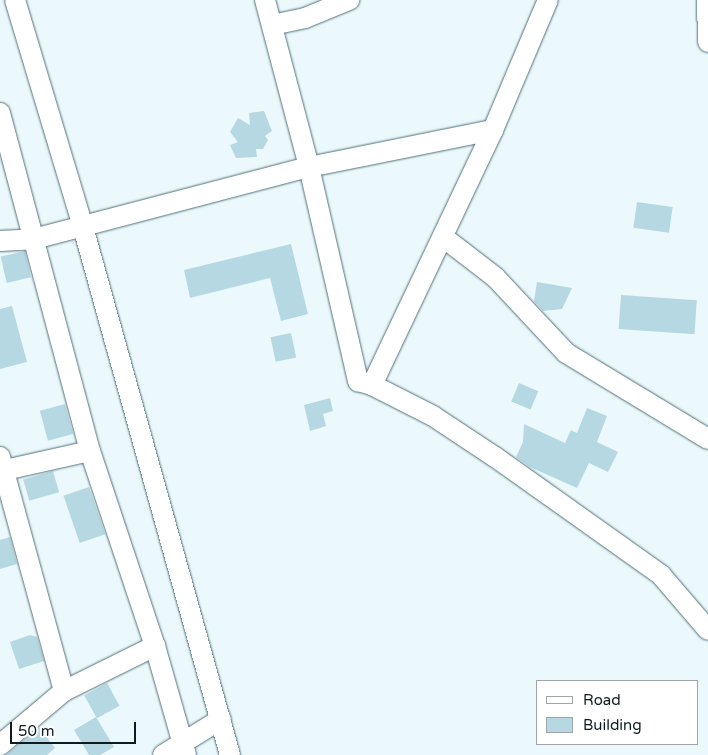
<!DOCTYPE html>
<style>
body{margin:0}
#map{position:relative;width:708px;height:755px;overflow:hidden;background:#ebf9fd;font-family:"Varela Round",sans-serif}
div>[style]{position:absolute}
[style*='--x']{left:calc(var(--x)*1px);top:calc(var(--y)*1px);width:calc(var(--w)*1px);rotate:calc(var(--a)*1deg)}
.building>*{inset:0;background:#b6d8e2;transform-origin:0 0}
.roads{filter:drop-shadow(0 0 1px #517079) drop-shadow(0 0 1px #517079)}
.street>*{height:20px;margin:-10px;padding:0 10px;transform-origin:10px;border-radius:10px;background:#fff}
span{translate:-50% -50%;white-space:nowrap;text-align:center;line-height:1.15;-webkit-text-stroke:4.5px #fff;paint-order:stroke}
.legend{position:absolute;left:536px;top:680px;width:162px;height:65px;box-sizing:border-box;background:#fff;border:1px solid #9fa4a5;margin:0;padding:6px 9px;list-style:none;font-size:15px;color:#0f1c1f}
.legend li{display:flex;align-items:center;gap:10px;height:25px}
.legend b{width:25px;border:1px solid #9fa4a5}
.scale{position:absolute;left:10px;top:722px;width:126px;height:22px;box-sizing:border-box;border:2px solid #0f1c1f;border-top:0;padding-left:6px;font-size:15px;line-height:18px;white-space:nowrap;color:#0f1c1f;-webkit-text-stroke:4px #fff;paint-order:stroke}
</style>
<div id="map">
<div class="building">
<div style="clip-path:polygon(264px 111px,272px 131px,265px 136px,268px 140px,263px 149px,256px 149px,257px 157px,236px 158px,230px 145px,238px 142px,230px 132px,238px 118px,250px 125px,249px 113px)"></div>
<div style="left:637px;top:202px;width:36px;height:26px;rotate:8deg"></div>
<div style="clip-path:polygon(291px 244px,308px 314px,281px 321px,270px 278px,190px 298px,184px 270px)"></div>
<div style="left:25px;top:251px;width:27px;height:25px;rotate:77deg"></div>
<div style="clip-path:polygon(537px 282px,572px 288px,562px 309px,543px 311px,534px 301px)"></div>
<div style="left:621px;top:295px;width:76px;height:34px;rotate:4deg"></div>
<div style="clip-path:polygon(12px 306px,27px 362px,0 369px,0 309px)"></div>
<div style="left:291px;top:333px;width:25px;height:21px;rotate:78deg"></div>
<div style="left:519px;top:383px;width:21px;height:20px;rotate:23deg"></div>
<div style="clip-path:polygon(330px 398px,333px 411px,323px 414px,326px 426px,310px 431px,304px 405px)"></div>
<div style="left:65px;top:404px;width:31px;height:26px;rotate:75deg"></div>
<div style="clip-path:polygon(587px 408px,607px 416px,597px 442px,618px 452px,608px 472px,589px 463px,577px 488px,530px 467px,516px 457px,523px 442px,524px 424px,565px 443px,571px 430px,577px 433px)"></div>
<div style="left:53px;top:471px;width:22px;height:31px;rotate:74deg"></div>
<div style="left:89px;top:487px;width:50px;height:27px;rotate:71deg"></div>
<div style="clip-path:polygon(10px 537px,17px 564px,0 569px,0 540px)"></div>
<div style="clip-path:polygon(30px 635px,37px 637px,44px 661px,19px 669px,10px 642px)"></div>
<div style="left:107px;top:683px;width:26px;height:26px;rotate:61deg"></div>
<div style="clip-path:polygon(96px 717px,114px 747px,100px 755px,89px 755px,74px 730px)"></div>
<div style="clip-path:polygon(39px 727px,55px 748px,47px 755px,6px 755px)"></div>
</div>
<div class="roads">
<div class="street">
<div style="--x:15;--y:0;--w:237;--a:73.3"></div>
<div style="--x:83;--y:227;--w:548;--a:74.44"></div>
<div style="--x:265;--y:0;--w:173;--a:75.2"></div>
<div style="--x:309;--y:167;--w:220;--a:77.1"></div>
<div style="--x:358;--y:381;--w:15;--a:16"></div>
<div style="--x:372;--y:385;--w:68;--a:26.9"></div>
<div style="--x:433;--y:416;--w:74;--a:33.5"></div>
<div style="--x:495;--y:457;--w:204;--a:35.4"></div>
<div style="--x:661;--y:575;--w:72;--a:49.5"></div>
<div style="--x:707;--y:0;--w:42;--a:88.6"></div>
<div style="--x:272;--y:25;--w:34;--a:-12"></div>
<div style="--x:305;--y:18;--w:48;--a:-22.2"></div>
<div style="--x:0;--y:113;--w:350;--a:75.1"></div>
<div style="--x:90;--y:451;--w:206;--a:71.6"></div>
<div style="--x:155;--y:646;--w:113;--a:74.1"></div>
<div style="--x:443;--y:237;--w:66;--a:37.6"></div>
<div style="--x:495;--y:277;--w:104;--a:46.9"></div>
<div style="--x:566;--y:353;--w:166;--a:31.2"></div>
<div style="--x:0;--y:241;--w:34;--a:-3"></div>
<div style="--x:34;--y:239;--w:284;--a:-14.7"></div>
<div style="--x:309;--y:167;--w:188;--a:-11.4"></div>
<div style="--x:372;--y:385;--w:282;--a:-64.6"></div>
<div style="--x:493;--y:130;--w:141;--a:-67.1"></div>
<div style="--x:0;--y:457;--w:243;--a:74.7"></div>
<div style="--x:5;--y:470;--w:87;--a:-12.6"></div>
<div style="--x:0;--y:745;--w:84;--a:-40.2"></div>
<div style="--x:64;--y:691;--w:102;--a:-26.3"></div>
<div style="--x:163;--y:755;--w:68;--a:-31.8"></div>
</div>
</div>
<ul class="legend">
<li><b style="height:6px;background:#fff"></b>Road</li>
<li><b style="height:14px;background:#b6d8e2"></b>Building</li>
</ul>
<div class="scale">50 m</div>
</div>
